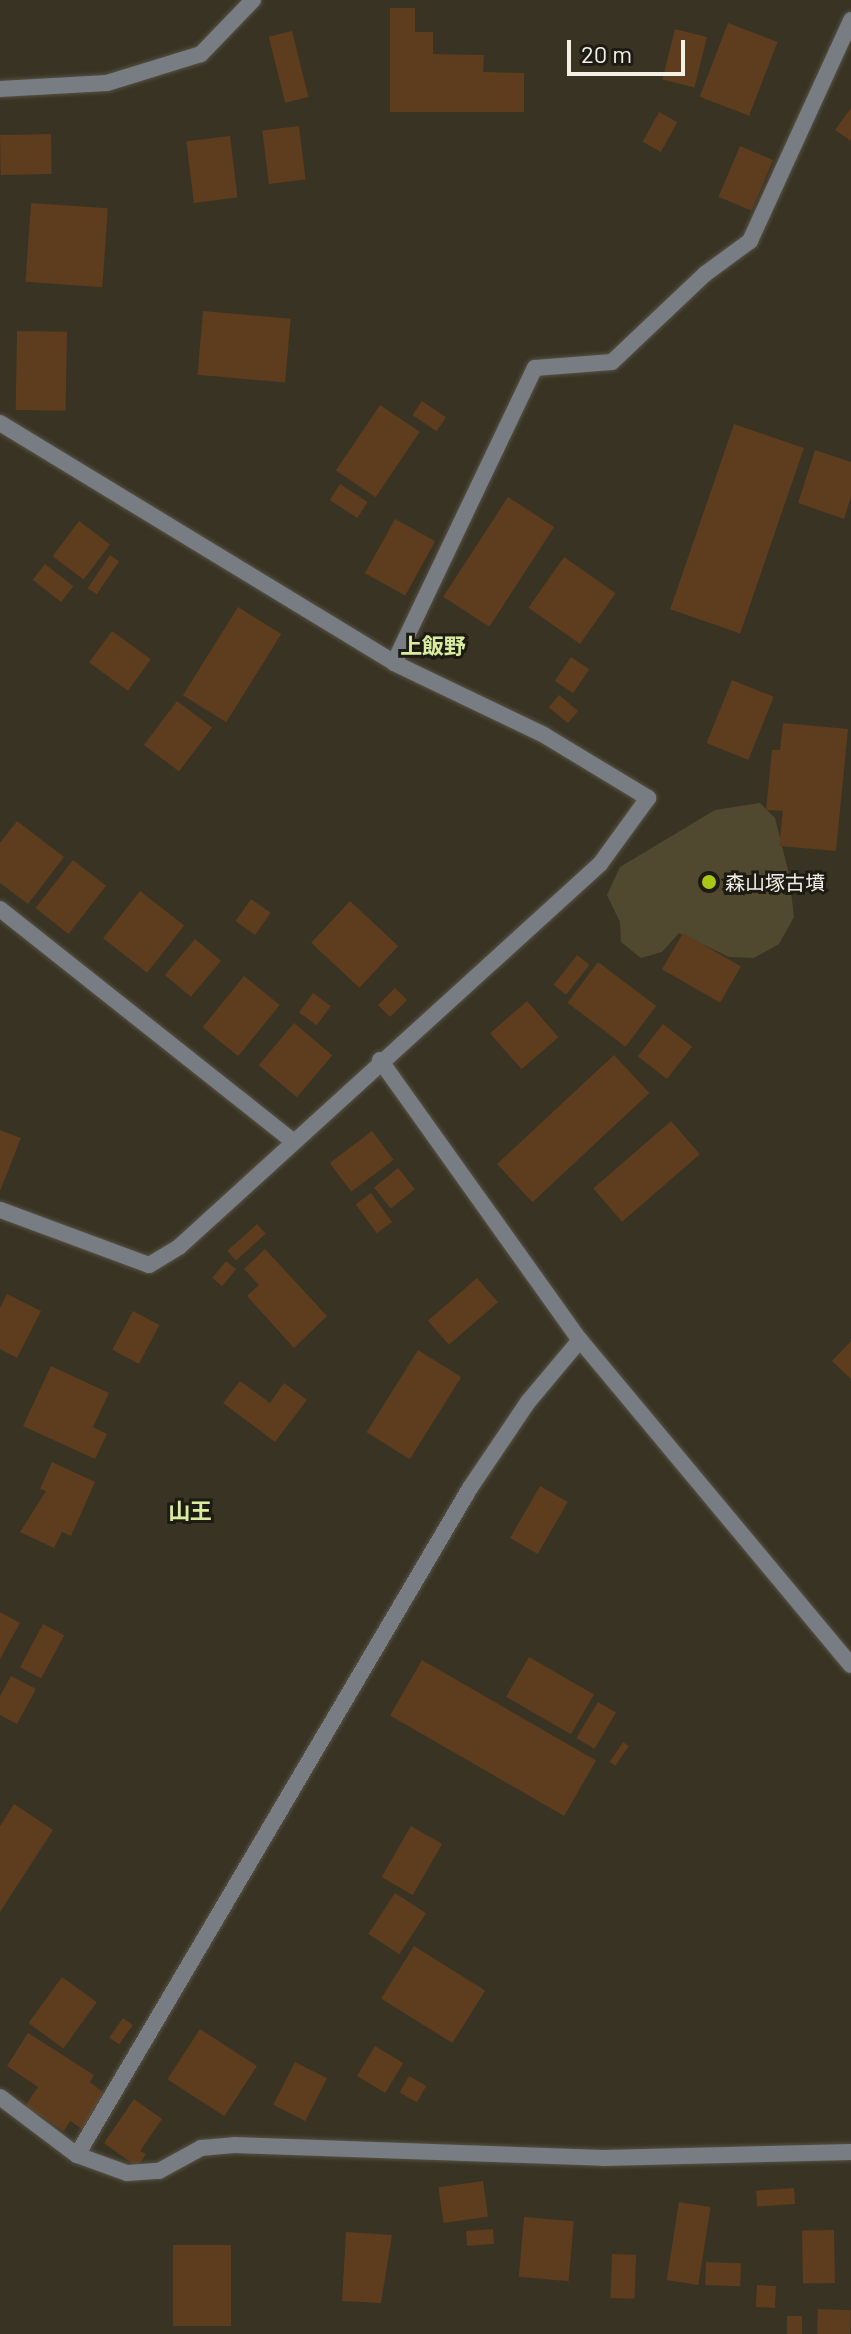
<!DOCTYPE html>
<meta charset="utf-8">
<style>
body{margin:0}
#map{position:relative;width:851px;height:2334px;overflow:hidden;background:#383323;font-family:Barlow,"Noto Sans JP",sans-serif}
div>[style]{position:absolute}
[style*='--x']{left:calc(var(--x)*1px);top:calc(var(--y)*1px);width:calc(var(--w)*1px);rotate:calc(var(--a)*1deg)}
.green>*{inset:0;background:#514830}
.building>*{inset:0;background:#5e3c1e;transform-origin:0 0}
.roads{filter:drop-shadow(0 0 2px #565142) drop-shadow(0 0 2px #565142)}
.minor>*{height:16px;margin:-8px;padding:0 8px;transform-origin:8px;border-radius:8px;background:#787d84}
.dots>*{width:22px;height:22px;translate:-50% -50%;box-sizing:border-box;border:4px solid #1d1b13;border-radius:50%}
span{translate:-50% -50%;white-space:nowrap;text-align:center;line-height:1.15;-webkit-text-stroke:6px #1d1b13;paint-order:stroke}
.poi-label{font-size:20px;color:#f3f0e6}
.left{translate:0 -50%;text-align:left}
.neighbourhood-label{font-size:22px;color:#d9eca0;font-weight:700}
.scale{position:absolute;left:567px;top:40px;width:118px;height:36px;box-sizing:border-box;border:4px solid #f3f0e6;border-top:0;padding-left:10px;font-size:24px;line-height:28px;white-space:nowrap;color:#f3f0e6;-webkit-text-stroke:6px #1d1b13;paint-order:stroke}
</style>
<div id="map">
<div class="green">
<div style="clip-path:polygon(760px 803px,775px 818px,789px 874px,794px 917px,779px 944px,754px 958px,729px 957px,679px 933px,662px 952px,641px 958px,621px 942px,620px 922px,607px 895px,620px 867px,715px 810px)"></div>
</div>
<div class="building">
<div style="clip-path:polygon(390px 8px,415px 8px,415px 32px,433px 32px,433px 54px,484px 55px,483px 72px,524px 73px,524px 112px,390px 112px)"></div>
<div style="left:728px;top:23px;width:53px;height:79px;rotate:21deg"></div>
<div style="left:675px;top:29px;width:33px;height:52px;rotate:14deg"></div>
<div style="left:292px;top:31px;width:68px;height:24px;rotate:76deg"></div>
<div style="clip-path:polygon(851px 108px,851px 141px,835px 130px)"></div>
<div style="left:659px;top:112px;width:21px;height:34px;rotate:29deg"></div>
<div style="left:299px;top:126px;width:54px;height:37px;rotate:83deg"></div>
<div style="left:51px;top:134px;width:40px;height:51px;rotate:89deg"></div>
<div style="left:230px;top:136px;width:62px;height:44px;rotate:83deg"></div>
<div style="left:740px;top:146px;width:36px;height:55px;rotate:23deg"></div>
<div style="left:31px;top:203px;width:77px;height:79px;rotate:4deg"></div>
<div style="left:203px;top:311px;width:88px;height:64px;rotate:5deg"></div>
<div style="left:17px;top:331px;width:50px;height:79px;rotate:1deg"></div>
<div style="left:422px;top:401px;width:29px;height:17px;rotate:34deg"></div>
<div style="left:380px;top:405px;width:48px;height:79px;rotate:34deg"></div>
<div style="left:734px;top:424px;width:74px;height:196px;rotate:19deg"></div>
<div style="clip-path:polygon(815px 450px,851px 462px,851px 497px,844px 519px,798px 503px)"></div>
<div style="left:340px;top:484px;width:33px;height:19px;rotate:33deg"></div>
<div style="left:508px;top:497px;width:55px;height:119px;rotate:33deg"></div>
<div style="left:395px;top:519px;width:46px;height:62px;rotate:29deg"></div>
<div style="left:79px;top:521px;width:39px;height:44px;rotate:37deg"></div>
<div style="left:110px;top:555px;width:11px;height:40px;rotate:34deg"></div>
<div style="left:564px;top:557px;width:63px;height:62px;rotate:35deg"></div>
<div style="left:45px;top:564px;width:36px;height:20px;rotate:38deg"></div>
<div style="left:238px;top:607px;width:51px;height:104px;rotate:32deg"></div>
<div style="left:112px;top:631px;width:48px;height:39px;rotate:36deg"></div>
<div style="left:571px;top:657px;width:22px;height:29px;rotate:34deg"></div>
<div style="left:732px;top:680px;width:45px;height:68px;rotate:22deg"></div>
<div style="left:559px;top:695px;width:25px;height:16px;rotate:40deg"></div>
<div style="left:177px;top:701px;width:44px;height:55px;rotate:37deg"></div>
<div style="clip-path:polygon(783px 723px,848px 729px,836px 851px,779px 846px,783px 811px,766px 810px,772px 750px,780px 750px)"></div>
<div style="clip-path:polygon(17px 821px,64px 857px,28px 904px,0 883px,0 843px)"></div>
<div style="left:73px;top:860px;width:42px;height:61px;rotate:38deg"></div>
<div style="left:140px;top:891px;width:56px;height:60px;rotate:38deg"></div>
<div style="left:251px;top:899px;width:24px;height:27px;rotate:35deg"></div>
<div style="left:350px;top:901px;width:66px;height:57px;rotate:43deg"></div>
<div style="left:683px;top:933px;width:67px;height:42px;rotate:30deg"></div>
<div style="left:195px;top:939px;width:34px;height:47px;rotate:40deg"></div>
<div style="left:577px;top:955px;width:16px;height:38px;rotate:38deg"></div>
<div style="left:598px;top:962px;width:73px;height:51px;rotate:37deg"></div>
<div style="left:244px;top:976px;width:46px;height:66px;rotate:39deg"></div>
<div style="left:395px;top:988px;width:17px;height:24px;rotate:45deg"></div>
<div style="left:313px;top:993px;width:22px;height:24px;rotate:36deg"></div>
<div style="left:527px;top:1001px;width:48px;height:49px;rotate:49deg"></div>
<div style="left:294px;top:1023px;width:50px;height:55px;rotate:40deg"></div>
<div style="left:663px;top:1024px;width:37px;height:41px;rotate:38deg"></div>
<div style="left:614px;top:1055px;width:52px;height:160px;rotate:47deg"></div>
<div style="left:671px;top:1121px;width:44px;height:103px;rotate:49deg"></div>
<div style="clip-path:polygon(0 1130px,21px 1138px,0 1191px)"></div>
<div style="left:372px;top:1131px;width:36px;height:53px;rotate:53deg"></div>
<div style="left:398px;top:1168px;width:27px;height:31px;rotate:51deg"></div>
<div style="left:371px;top:1193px;width:36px;height:19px;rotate:54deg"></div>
<div style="left:257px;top:1224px;width:13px;height:40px;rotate:48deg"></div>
<div style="clip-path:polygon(265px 1249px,327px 1316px,294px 1348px,247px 1296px,259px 1285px,244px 1269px)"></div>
<div style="left:226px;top:1261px;width:13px;height:22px;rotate:39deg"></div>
<div style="left:477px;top:1278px;width:32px;height:65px;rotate:49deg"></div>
<div style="clip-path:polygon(7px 1294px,41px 1311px,17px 1358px,0 1349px,0 1308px)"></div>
<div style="left:133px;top:1311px;width:30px;height:44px;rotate:28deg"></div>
<div style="clip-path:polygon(851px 1341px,851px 1379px,832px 1361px)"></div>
<div style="left:418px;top:1350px;width:51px;height:97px;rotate:32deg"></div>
<div style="clip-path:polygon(51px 1366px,109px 1393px,93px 1427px,107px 1434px,95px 1459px,23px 1426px)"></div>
<div style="clip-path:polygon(240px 1381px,270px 1403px,284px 1383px,307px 1400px,275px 1442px,223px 1403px)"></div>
<div style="clip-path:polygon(52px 1462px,95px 1482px,71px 1536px,62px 1532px,54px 1548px,20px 1532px,46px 1491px,40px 1489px)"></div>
<div style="left:540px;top:1486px;width:32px;height:60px;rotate:30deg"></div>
<div style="clip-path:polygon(0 1612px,20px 1623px,0 1659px)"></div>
<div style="left:43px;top:1624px;width:24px;height:49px;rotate:28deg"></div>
<div style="left:529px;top:1657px;width:75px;height:46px;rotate:30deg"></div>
<div style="left:422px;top:1660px;width:201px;height:64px;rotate:30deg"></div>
<div style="clip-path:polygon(11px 1676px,36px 1689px,17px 1724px,0 1715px,0 1696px)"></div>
<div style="left:598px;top:1702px;width:21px;height:42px;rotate:31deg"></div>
<div style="left:623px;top:1742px;width:7px;height:24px;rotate:34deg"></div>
<div style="clip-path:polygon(14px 1804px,53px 1830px,0 1912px,0 1826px)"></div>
<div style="left:411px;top:1826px;width:36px;height:59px;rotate:30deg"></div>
<div style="left:395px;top:1893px;width:37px;height:49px;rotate:33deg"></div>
<div style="left:414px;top:1946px;width:84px;height:62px;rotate:32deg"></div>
<div style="left:62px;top:1977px;width:43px;height:57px;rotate:36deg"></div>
<div style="left:123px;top:2018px;width:12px;height:24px;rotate:35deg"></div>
<div style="left:200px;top:2029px;width:68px;height:60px;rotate:33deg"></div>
<div style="clip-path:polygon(28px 2033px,94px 2075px,90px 2082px,104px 2093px,82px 2129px,70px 2121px,64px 2131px,25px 2106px,38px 2087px,7px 2066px)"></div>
<div style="left:375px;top:2046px;width:33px;height:35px;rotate:31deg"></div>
<div style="left:295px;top:2062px;width:36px;height:48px;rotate:27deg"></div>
<div style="left:409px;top:2076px;width:20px;height:19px;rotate:30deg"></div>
<div style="clip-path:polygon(134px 2099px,162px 2119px,140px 2151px,146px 2154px,137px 2167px,104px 2143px)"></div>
<div style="left:483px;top:2181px;width:36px;height:45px;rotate:82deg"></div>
<div style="left:794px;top:2188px;width:16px;height:38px;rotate:86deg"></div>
<div style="left:679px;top:2202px;width:32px;height:79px;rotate:9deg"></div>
<div style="left:524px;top:2217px;width:50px;height:60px;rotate:5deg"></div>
<div style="left:493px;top:2229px;width:15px;height:27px;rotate:86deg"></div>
<div style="left:834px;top:2230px;width:53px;height:32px;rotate:89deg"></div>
<div style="clip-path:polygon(346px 2232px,392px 2235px,381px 2303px,342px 2301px)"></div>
<div style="left:173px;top:2245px;width:58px;height:81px"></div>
<div style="left:612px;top:2254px;width:24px;height:44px;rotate:2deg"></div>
<div style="left:706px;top:2262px;width:35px;height:23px;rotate:2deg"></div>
<div style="left:757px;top:2285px;width:19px;height:22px;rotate:3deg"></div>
<div style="left:818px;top:2309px;width:33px;height:25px;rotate:2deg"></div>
<div style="left:787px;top:2316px;width:15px;height:18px"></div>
</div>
<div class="roads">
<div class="minor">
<div style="--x:0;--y:89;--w:107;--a:-3.2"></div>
<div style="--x:107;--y:83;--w:98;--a:-17.1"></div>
<div style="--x:201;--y:54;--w:75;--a:-46.1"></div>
<div style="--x:0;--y:423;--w:461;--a:31.3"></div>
<div style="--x:394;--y:663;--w:166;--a:25.6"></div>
<div style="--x:544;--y:735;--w:122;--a:31.2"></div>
<div style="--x:648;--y:798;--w:82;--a:126"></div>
<div style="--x:600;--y:864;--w:569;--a:137.71"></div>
<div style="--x:179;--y:1247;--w:35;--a:149"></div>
<div style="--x:149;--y:1265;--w:159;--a:-159.7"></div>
<div style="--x:394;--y:663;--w:327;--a:-64.5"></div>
<div style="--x:535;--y:368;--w:77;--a:-4.5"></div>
<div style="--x:612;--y:362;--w:128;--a:-43.4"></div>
<div style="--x:705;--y:274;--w:56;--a:-36.3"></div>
<div style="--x:750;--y:241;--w:243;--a:-65.4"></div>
<div style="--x:0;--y:909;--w:375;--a:38.4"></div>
<div style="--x:380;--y:1060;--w:344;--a:54.5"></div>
<div style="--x:580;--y:1340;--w:423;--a:50.2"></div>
<div style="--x:0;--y:2097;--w:96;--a:37"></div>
<div style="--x:77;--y:2155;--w:53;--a:19.8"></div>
<div style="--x:127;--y:2173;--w:32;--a:-4"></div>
<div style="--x:159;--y:2171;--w:48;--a:-28.7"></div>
<div style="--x:201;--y:2148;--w:33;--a:-5"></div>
<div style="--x:234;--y:2145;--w:369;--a:2"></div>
<div style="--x:603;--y:2158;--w:248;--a:-1.4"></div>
<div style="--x:77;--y:2155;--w:774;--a:-59.49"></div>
<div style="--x:470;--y:1488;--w:104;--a:-56"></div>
<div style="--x:528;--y:1402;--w:81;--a:-50"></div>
</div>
</div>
<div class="dots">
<div style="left:709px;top:882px;background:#aac718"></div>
</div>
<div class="poi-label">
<span class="left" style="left:725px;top:882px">森山塚古墳</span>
</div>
<div class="neighbourhood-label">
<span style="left:433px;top:646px">上飯野</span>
<span style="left:190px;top:1511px">山王</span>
</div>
<div class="scale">20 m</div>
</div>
